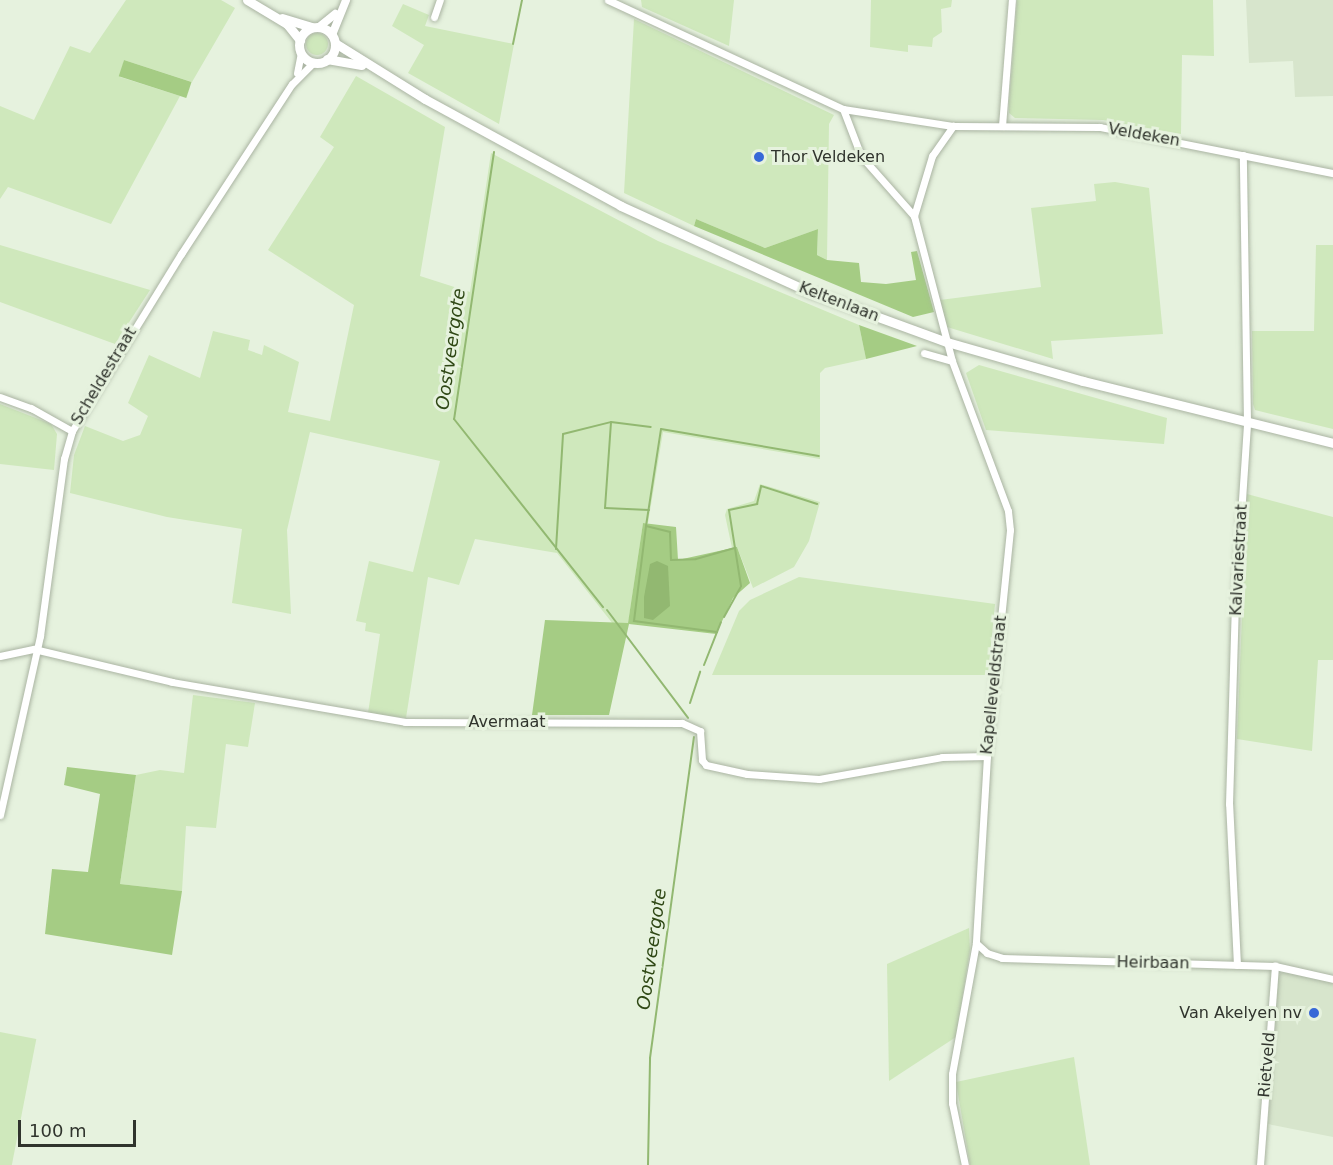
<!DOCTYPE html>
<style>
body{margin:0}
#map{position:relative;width:1333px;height:1165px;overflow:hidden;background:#e6f2de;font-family:"DejaVu Sans",sans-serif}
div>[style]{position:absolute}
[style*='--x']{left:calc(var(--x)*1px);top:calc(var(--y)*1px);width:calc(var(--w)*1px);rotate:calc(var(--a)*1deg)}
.built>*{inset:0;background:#d7e5cc}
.green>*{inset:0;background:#cfe8bc;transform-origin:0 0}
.round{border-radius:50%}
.forest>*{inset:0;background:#a5cc84;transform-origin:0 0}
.water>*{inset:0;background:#92b871}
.stream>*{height:2px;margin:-1px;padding:0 1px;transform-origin:1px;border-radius:1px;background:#92b871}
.roads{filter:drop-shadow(0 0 2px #aab4a2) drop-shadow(0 0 2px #aab4a2)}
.minor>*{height:7px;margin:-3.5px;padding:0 3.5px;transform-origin:3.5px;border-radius:3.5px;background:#fff}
.tertiary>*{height:8px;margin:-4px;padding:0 4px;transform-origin:4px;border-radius:4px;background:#fff}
.secondary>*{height:9px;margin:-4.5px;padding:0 4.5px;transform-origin:4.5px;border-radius:4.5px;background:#fff}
.secondary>.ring{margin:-4.5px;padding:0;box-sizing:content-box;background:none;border:9px solid #fff;border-radius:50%}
.dots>*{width:16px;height:16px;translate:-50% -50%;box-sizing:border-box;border:3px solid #e6f2de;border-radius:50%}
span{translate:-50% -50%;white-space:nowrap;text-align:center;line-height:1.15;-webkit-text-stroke:6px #e6f2de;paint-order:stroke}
.street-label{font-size:16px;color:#30342d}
.poi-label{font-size:16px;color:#30342d}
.left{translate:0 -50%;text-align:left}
.right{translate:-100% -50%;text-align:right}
.water-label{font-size:18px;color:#2e4714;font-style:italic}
.scale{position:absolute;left:18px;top:1120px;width:118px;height:27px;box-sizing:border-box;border:3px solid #30342d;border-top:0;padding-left:8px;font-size:18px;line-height:21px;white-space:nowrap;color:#30342d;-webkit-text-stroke:4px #e6f2de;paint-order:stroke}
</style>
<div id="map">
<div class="built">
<div style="clip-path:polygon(1246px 0,1333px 0,1333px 96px,1295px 97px,1293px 61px,1249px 63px)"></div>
<div style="clip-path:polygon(1285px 970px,1333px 983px,1333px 1137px,1268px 1124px,1278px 976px)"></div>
</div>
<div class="green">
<div style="clip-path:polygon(126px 0,221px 0,235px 8px,192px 82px,124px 60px,120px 77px,180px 96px,111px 224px,8px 187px,0 199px,0 106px,34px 120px,70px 46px,90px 53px)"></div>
<div style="clip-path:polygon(641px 0,734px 0,729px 46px,642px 7px)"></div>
<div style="clip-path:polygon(871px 0,952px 0,951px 7px,941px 9px,942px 32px,933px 38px,932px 47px,908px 45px,908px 52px,870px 47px)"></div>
<div style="clip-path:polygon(1017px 0,1213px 0,1214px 56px,1182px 55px,1181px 134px,1103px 120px,1015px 118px,1009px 113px,1009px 103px)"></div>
<div style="clip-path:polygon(403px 4px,429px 15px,425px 26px,514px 44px,499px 124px,408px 73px,424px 45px,392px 26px)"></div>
<div style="clip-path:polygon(634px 19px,834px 115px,829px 124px,827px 260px,817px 255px,818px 229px,765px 248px,696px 219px,694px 226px,624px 193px)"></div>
<div class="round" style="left:306px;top:33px;width:22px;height:22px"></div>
<div style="clip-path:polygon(356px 76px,445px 127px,420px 276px,470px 292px,491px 153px,658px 241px,859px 325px,866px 359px,825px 368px,820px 373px,820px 459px,663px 432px,648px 523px,643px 523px,628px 624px,613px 624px,557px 553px,475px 539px,459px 585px,428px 577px,406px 718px,368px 713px,380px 634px,365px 631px,366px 623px,356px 621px,369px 561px,413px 572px,440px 461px,310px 432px,287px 530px,291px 614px,232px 603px,242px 529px,167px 517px,70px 493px,74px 455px,85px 426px,123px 441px,140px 435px,148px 416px,128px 403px,149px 355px,200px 378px,213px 331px,250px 340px,248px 350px,262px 355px,264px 345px,299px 362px,288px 412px,330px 421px,354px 305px,268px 250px,334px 147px,320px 137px)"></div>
<div style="clip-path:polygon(1115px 182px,1149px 188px,1163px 334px,1051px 341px,1053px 359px,947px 327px,940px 300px,1041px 287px,1031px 208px,1096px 201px,1094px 184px)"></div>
<div style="clip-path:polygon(0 245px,150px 290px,115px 344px,0 302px)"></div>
<div style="clip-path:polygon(1316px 245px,1333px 245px,1333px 429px,1255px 410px,1253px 404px,1252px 331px,1314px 331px)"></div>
<div style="clip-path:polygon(979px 365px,1167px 418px,1164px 444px,986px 430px,966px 373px)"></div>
<div style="clip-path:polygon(0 404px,51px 424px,57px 434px,54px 470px,0 464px)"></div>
<div style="clip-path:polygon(760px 484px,820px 502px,809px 541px,794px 567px,753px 588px,737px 547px,732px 548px,725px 515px,727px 509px,754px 501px)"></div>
<div style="clip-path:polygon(1247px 494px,1333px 517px,1333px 660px,1318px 660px,1312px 751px,1237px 739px)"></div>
<div style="clip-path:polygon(799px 577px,995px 604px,988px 675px,712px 675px,739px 611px,750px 600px)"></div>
<div style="clip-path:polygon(193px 695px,255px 703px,248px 747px,226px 744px,216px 828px,186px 826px,182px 891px,120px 884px,136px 775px,160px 770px,184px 773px)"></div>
<div style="clip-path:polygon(969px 928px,970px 950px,956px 1037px,889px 1081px,887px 964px)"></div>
<div style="left:0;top:1032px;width:37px;height:133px;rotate:11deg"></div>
<div style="clip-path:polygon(1074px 1057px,1090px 1165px,970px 1165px,956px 1082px)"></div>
</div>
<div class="forest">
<div style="left:124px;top:60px;width:71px;height:17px;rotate:18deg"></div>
<div style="clip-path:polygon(696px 219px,765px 248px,818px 229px,817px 255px,827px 260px,859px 263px,861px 282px,886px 284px,916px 280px,911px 252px,917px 251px,934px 312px,913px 317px,694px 226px)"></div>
<div style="clip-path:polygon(859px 325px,917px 346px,866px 359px)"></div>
<div style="clip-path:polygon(643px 523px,676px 527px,678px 560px,737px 547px,750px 583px,733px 598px,716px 634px,629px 624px,609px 715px,532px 715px,545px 620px,628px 623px)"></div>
<div style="clip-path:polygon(67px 767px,136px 775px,120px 884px,182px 891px,172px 955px,45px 934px,52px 869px,88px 872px,100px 794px,64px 785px)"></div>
</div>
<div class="water">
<div style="clip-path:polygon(657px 561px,668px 566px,670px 606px,653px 620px,644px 618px,644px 597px,650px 564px)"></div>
</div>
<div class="stream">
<div style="--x:513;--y:44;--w:45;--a:-78.4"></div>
<div style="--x:494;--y:152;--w:270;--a:98.5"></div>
<div style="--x:454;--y:419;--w:240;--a:51.6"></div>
<div style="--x:649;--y:510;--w:44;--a:-177.4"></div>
<div style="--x:605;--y:508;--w:86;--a:-86"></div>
<div style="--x:611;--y:422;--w:40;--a:7.1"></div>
<div style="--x:646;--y:526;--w:98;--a:-81.2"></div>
<div style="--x:661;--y:429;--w:160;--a:9.7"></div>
<div style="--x:556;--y:549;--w:115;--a:-86.5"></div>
<div style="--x:563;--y:434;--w:49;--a:-14"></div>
<div style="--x:607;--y:610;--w:135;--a:53.1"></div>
<div style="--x:724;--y:617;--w:35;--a:-61"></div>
<div style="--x:741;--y:586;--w:77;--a:-99"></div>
<div style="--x:729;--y:510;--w:29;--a:-12"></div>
<div style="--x:757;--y:504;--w:18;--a:-77"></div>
<div style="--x:761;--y:486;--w:59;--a:17.8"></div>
<div style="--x:717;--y:632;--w:84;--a:-172.5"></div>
<div style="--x:634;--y:621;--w:96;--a:-82.8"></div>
<div style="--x:646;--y:526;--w:25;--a:14"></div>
<div style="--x:670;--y:532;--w:28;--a:88"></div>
<div style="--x:671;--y:560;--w:25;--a:-2"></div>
<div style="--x:696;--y:559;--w:41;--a:-15.8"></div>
<div style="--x:704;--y:665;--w:46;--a:-68.4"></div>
<div style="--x:690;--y:703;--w:33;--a:-72"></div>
<div style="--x:648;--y:1165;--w:107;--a:-88.9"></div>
<div style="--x:650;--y:1058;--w:324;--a:-82.2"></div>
</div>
<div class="roads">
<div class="minor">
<div style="--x:608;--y:0;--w:259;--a:24.9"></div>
<div style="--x:843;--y:109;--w:111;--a:8.8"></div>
<div style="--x:953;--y:126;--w:147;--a:0.4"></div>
<div style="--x:1100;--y:127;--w:237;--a:11.2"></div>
<div style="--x:434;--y:17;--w:18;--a:-71"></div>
<div style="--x:297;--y:73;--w:20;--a:-79"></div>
<div style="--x:843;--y:109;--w:50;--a:69"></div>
<div style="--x:861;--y:156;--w:80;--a:48.5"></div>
<div style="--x:914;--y:216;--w:150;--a:75.3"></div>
<div style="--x:952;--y:361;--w:160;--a:69.5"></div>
<div style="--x:1008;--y:511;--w:19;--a:84"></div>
<div style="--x:1010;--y:530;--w:227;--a:95.8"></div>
<div style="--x:987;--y:756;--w:187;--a:93.4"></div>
<div style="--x:976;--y:943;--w:133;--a:100.4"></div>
<div style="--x:952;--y:1074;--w:29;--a:90"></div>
<div style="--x:952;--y:1103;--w:63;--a:78.2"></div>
<div style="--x:1002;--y:126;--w:126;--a:-85.5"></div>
<div style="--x:914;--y:216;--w:63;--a:-73.3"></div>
<div style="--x:932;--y:156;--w:37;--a:-55"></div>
<div style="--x:924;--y:353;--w:29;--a:16"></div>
<div style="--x:0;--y:397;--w:33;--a:20"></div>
<div style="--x:31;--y:408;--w:47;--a:29.3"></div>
<div style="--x:0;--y:656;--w:35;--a:-12"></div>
<div style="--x:34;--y:649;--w:142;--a:13.4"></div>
<div style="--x:172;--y:682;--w:236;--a:9.7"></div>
<div style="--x:405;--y:722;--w:277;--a:0.2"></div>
<div style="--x:682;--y:723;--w:20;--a:24"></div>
<div style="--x:700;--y:731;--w:29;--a:86"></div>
<div style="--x:702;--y:760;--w:6;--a:51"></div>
<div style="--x:706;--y:765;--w:42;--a:12.4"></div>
<div style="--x:747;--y:774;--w:72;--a:4"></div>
<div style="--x:819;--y:779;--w:125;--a:-10.1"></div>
<div style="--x:942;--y:757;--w:45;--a:-1.3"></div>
<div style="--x:0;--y:815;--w:183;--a:-77.4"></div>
<div style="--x:40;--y:636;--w:179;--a:-82.3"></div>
<div style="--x:64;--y:459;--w:29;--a:-74"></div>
<div style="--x:72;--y:431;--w:208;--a:-58.4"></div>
<div style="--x:181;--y:254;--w:203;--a:-56.9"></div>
<div style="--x:292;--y:84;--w:31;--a:-45"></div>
<div style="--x:976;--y:943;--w:15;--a:42"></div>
<div style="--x:987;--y:953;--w:16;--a:18"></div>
<div style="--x:1002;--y:958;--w:273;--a:1.7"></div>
<div style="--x:1275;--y:966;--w:59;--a:12.6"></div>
<div style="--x:1237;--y:965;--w:161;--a:-92.8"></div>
<div style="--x:1229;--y:804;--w:199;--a:-88.3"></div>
<div style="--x:1235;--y:605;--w:183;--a:-86.2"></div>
<div style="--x:1247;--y:422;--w:267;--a:-90.9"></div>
<div style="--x:1260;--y:1165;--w:200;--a:-85.7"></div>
</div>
<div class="tertiary">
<div style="--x:319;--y:27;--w:21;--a:-39"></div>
<div style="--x:332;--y:35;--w:38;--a:-68"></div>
</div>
<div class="secondary">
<div style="--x:247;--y:0;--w:47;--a:31"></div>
<div style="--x:287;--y:24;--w:21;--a:51"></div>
<div style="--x:282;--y:18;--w:31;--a:17"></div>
<div class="ring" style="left:299px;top:27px;width:27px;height:27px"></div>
<div style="--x:335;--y:43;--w:106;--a:31.9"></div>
<div style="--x:425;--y:99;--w:223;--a:28.6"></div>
<div style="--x:621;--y:206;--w:208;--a:24.5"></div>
<div style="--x:810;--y:292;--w:146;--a:20.1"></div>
<div style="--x:947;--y:342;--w:141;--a:16"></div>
<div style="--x:1083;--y:381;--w:258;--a:13.9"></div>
<div style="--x:327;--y:59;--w:35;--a:10"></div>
</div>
</div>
<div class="dots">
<div style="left:759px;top:157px;background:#3768d7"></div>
<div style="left:1314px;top:1013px;background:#3768d7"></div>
</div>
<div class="street-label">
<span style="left:1144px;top:135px;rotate:10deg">Veldeken</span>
<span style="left:839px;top:302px;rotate:21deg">Keltenlaan</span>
<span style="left:104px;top:376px;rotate:-59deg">Scheldestraat</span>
<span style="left:1239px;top:560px;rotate:-87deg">Kalvariestraat</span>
<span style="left:994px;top:685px;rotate:-84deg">Kapelleveldstraat</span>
<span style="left:507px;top:722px">Avermaat</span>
<span style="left:1153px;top:963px;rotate:1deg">Heirbaan</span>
<span style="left:1267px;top:1065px;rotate:-85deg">Rietveld</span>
</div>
<div class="poi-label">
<span class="left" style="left:771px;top:157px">Thor Veldeken</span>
<span class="right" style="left:1302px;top:1013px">Van Akelyen nv</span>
</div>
<div class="water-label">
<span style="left:451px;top:349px;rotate:-82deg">Oostveergote</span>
<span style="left:652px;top:949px;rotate:-82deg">Oostveergote</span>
</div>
<div class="scale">100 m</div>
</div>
